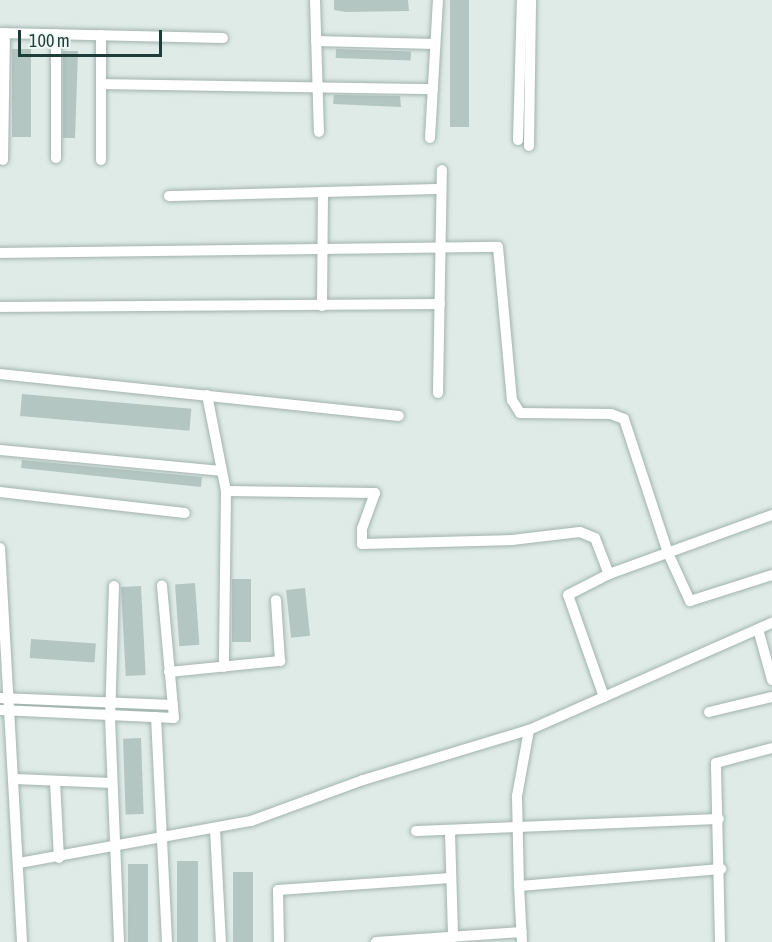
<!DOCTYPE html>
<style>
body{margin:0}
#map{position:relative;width:772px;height:942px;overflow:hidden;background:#dfebe7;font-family:"Asap Condensed",sans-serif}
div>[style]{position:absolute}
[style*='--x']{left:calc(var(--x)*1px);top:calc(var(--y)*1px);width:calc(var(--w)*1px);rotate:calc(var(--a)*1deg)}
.building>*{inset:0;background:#b4c6c1;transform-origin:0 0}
.roads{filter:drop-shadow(0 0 2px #a2b3af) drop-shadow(0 0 2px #a2b3af)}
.minor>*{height:10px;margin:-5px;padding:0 5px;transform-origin:5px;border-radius:5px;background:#fff}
span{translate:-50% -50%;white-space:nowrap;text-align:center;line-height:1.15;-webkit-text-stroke:6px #eff8f5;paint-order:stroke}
.scale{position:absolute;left:18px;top:30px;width:144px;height:27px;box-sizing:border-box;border:3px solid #1f3d38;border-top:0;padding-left:8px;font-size:18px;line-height:21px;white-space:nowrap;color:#1f3d38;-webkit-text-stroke:4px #eff8f5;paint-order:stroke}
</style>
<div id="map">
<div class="building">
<div style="clip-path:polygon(334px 0,408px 0,409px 11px,346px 12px,334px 10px)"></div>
<div style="left:450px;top:0;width:19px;height:127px"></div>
<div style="left:12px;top:49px;width:19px;height:88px"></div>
<div style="left:336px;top:49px;width:75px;height:9px;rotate:2deg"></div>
<div style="clip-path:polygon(63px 51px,78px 51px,75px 138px,63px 138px)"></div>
<div style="clip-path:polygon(334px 95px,400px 96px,401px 107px,333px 104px)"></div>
<div style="left:22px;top:394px;width:170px;height:22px;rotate:5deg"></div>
<div style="clip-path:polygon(22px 460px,202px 477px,201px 487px,21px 468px)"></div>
<div style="left:232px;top:579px;width:19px;height:63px"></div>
<div style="left:195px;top:583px;width:62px;height:20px;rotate:86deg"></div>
<div style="left:141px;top:586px;width:89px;height:20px;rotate:87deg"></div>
<div style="left:305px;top:588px;width:48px;height:19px;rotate:84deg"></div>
<div style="left:31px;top:639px;width:65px;height:19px;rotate:4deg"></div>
<div style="left:141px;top:738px;width:76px;height:18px;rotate:88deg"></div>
<div style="left:177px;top:861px;width:21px;height:81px"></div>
<div style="left:128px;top:864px;width:20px;height:78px"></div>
<div style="left:233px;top:872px;width:20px;height:70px"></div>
</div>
<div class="roads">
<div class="minor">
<div style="--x:315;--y:0;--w:132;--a:88.3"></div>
<div style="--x:0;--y:33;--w:223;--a:1.3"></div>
<div style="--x:101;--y:35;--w:125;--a:90"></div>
<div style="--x:316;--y:41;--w:119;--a:1.4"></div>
<div style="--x:101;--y:84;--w:332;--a:0.9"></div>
<div style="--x:430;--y:138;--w:138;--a:-86.7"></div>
<div style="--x:518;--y:140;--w:140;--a:-88.4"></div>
<div style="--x:529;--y:146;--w:146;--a:-89.2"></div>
<div style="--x:56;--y:158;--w:124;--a:-90"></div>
<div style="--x:3;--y:160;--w:127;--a:-89.1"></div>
<div style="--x:169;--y:196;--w:272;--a:-1.5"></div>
<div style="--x:0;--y:253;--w:498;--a:-0.7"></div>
<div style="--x:498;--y:247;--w:154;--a:84.8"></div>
<div style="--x:512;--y:400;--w:15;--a:58"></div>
<div style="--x:520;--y:413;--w:91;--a:0.6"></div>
<div style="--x:611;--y:414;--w:14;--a:21"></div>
<div style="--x:624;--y:419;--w:141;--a:71.8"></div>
<div style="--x:668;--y:553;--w:53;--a:65.4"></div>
<div style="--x:690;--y:601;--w:86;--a:-17.6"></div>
<div style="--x:322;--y:306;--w:114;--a:-89.5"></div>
<div style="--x:0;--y:307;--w:440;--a:-0.4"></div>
<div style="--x:0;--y:374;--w:401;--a:6"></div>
<div style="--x:438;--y:393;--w:223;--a:-89"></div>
<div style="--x:207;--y:395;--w:98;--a:78.8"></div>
<div style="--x:226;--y:491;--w:176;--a:90.7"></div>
<div style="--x:0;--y:450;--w:222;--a:5.4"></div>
<div style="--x:226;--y:491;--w:149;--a:0.8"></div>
<div style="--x:375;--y:493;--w:37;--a:110"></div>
<div style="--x:362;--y:528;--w:16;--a:90"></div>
<div style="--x:362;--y:544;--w:150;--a:-1.5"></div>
<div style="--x:512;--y:540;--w:68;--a:-6.7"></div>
<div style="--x:580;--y:532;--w:16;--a:22"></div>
<div style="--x:595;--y:538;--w:39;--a:69"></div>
<div style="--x:0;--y:492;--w:186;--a:6.5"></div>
<div style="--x:0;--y:548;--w:395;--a:86.8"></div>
<div style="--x:114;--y:586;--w:131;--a:91.7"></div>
<div style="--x:110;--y:717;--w:225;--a:87.7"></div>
<div style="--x:758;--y:629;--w:53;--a:74.6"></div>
<div style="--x:169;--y:672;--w:112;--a:-5.7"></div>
<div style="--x:280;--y:661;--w:61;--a:-93.8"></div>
<div style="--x:604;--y:697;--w:108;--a:-109.4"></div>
<div style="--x:568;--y:595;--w:46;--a:-27.1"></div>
<div style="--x:609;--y:574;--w:173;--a:-19.9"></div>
<div style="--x:0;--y:698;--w:173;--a:2.3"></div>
<div style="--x:0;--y:710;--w:174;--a:2.6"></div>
<div style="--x:174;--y:718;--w:133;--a:-95.2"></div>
<div style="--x:709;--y:712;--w:65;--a:-13.4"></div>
<div style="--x:156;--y:717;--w:225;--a:87.2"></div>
<div style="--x:15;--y:779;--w:97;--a:2.4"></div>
<div style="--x:55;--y:782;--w:76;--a:87"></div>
<div style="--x:215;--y:829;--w:113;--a:87"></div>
<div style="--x:416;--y:831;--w:303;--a:-2.3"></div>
<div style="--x:450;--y:833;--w:104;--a:88.3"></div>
<div style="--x:19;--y:863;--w:236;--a:-10.3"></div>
<div style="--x:251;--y:821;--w:119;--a:-20.1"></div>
<div style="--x:363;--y:780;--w:173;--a:-16.8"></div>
<div style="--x:529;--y:730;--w:266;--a:-23.8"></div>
<div style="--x:519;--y:886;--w:90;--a:-91.3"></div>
<div style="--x:517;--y:796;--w:67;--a:-79.7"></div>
<div style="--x:279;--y:942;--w:52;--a:-91.1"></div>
<div style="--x:278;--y:890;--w:173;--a:-4"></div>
<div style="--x:376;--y:942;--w:146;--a:-3.9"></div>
<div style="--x:522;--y:942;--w:56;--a:-93.1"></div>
<div style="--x:519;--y:886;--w:203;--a:-4.8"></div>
<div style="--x:720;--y:942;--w:179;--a:-91.3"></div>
<div style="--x:716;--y:763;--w:58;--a:-15"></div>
</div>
</div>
<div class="scale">100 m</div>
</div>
